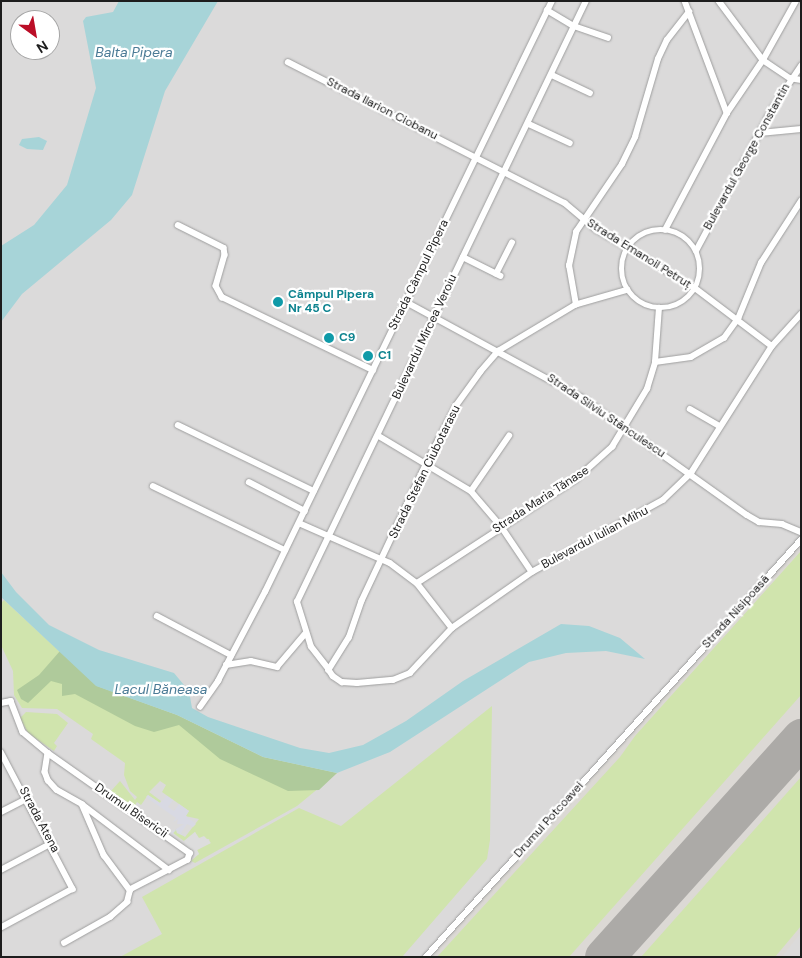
<!DOCTYPE html>
<meta charset="utf-8">
<style>
body{margin:0}
#map{position:relative;width:802px;height:958px;overflow:hidden;background:#ede9e3;font-family:"DM Sans",sans-serif}
div>[style]{position:absolute}
[style*='--x']{left:calc(var(--x)*1px);top:calc(var(--y)*1px);width:calc(var(--w)*1px);rotate:calc(var(--a)*1deg)}
.residential>*{inset:0;background:#dbdada}
.airport>*{inset:0;background:#dcd9d5}
.grass>*{inset:0;background:#d0e4ad}
.forest>*{inset:0;background:#afca9b}
.parking>*{inset:0;background:#ddd}
.plaza>*{inset:0;background:#d8d9e3}
.water>*{inset:0;background:#a7d4d8}
.runway>*{height:39px;margin:-19.5px;padding:0 19.5px;transform-origin:19.5px;border-radius:19.5px;background:#acaaa7}
.roads{filter:drop-shadow(0 0 1px #9e9e9e) drop-shadow(0 0 1px #9e9e9e)}
.street>*{height:5.5px;margin:-2.75px;padding:0 2.75px;transform-origin:2.75px;border-radius:2.75px;background:#fff}
.street>.ring{margin:-2.75px;padding:0;box-sizing:content-box;background:none;border:5.5px solid #fff;border-radius:50%}
.dots>*{width:14px;height:14px;translate:-50% -50%;box-sizing:border-box;border:2px solid #fff;border-radius:50%}
span{translate:-50% -50%;white-space:nowrap;text-align:center;line-height:1.15;-webkit-text-stroke:4.5px #fff;paint-order:stroke}
.street-label{font-size:12px;color:#1d1d1d}
.culture-label{font-size:12px;color:#0d838f;font-weight:700}
.left{translate:0 -50%;text-align:left}
.water-label{font-size:14px;color:#4b7b96;font-style:italic}
.frame{position:absolute;inset:0;border:2px solid #1d1d1d;pointer-events:none}
.north{position:absolute;left:10px;top:10px;width:50px;height:50px;box-sizing:border-box;background:#fff;border:1px solid #a5a5a5;border-radius:50%;rotate:148deg;font-size:14px;font-weight:700;line-height:20px;text-align:center;color:#1d1d1d}
.north::after{content:'';display:block;margin:auto;width:18px;height:22px;background:#bb0e27;clip-path:polygon(50% 0,100% 100%,50% 72%,0 100%)}
</style>
<div id="map">
<div class="residential">
<div style="clip-path:polygon(evenodd,1px 1px,801px 1px,801px 543px,430px 957px,1px 957px,1px 1px,20px 20px,50px 20px,50px 50px,20px 50px,20px 20px)"></div>
<div style="clip-path:polygon(801px 931px,801px 957px,782px 957px,782px 953px)"></div>
</div>
<div class="airport">
<div style="clip-path:polygon(801px 543px,801px 932px,782px 957px,430px 957px)"></div>
</div>
<div class="grass">
<div style="clip-path:polygon(801px 551px,801px 695px,569px 957px,437px 957px,620px 757px,635px 736px)"></div>
<div style="clip-path:polygon(4px 600px,97px 686px,177px 715px,263px 757px,337px 773px,297px 806px,195px 863px,191px 861px,199px 854px,197px 850px,210px 843px,209px 839px,199px 839px,195px 832px,184px 841px,173px 833px,176px 829px,185px 837px,199px 819px,185px 816px,189px 811px,162px 792px,166px 785px,160px 781px,149px 792px,161px 801px,160px 803px,148px 795px,141px 805px,137px 802px,134px 807px,111px 791px,120px 781px,135px 800px,137px 797px,130px 791px,124px 775px,125px 763px,91px 739px,93px 734px,57px 709px,22px 708px,14px 695px,13px 671px,1px 645px,1px 603px)"></div>
<div style="clip-path:polygon(492px 706px,490px 840px,487px 859px,402px 957px,120px 957px,162px 934px,142px 897px,299px 808px,341px 826px)"></div>
<div style="clip-path:polygon(26px 712px,57px 714px,68px 723px,54px 743px,57px 746px,54px 751px,28px 733px,20px 718px)"></div>
<div style="clip-path:polygon(801px 777px,801px 926px,775px 957px,641px 957px)"></div>
</div>
<div class="forest">
<div style="clip-path:polygon(60px 651px,97px 686px,177px 715px,263px 757px,337px 773px,319px 790px,288px 791px,220px 759px,179px 725px,154px 732px,135px 726px,75px 694px,62px 696px,62px 684px,51px 681px,28px 703px,21px 699px,17px 690px,39px 675px)"></div>
</div>
<div class="parking">
<div style="clip-path:polygon(195px 832px,199px 838px,204px 836px,211px 843px,197px 850px,199px 854px,194px 857px,184px 841px)"></div>
</div>
<div class="plaza">
<div style="clip-path:polygon(148px 795px,160px 803px,167px 796px,173px 800px,168px 807px,174px 811px,179px 804px,189px 811px,186px 816px,196px 824px,193px 827px,187px 824px,181px 833px,186px 837px,177px 833px,176px 830px,173px 833px,176px 836px,170px 833px,184px 824px,177px 824px,178px 819px,173px 822px,176px 818px,146px 797px)"></div>
</div>
<div class="water">
<div style="clip-path:polygon(119px 1px,218px 1px,165px 91px,132px 195px,111px 220px,22px 294px,1px 322px,1px 246px,34px 225px,67px 185px,96px 88px,83px 21px,86px 17px,113px 12px)"></div>
<div style="clip-path:polygon(39px 137px,47px 141px,43px 150px,27px 149px,19px 145px,22px 139px)"></div>
<div style="clip-path:polygon(1px 572px,16px 592px,49px 625px,99px 650px,174px 673px,189px 691px,192px 708px,208px 717px,300px 748px,329px 753px,363px 745px,406px 721px,463px 681px,561px 624px,589px 626px,620px 638px,645px 659px,606px 651px,566px 653px,529px 662px,390px 752px,337px 773px,263px 757px,177px 715px,96px 686px,1px 597px)"></div>
</div>
<div class="runway">
<div style="--x:604;--y:957;--w:295;--a:-48"></div>
</div>
<div class="roads">
<div class="street">
<div style="--x:685;--y:1;--w:120;--a:69.4"></div>
<div style="--x:719;--y:1;--w:74;--a:53.3"></div>
<div style="--x:763;--y:60;--w:32;--a:34"></div>
<div style="--x:790;--y:78;--w:11;--a:10"></div>
<div style="--x:547;--y:10;--w:31;--a:31"></div>
<div style="--x:574;--y:26;--w:36;--a:19"></div>
<div style="--x:288;--y:62;--w:311;--a:27"></div>
<div style="--x:565;--y:203;--w:42;--a:40.2"></div>
<div style="--x:597;--y:230;--w:114;--a:30.6"></div>
<div style="--x:695;--y:288;--w:96;--a:37"></div>
<div style="--x:552;--y:75;--w:42;--a:25.3"></div>
<div style="--x:529;--y:124;--w:45;--a:24.9"></div>
<div style="--x:760;--y:133;--w:41;--a:-5.6"></div>
<div style="--x:178;--y:225;--w:51;--a:26.6"></div>
<div style="--x:224;--y:248;--w:7;--a:82"></div>
<div style="--x:225;--y:255;--w:32;--a:106"></div>
<div style="--x:216;--y:286;--w:13;--a:61"></div>
<div style="--x:222;--y:297;--w:168;--a:25.8"></div>
<div style="--x:665;--y:230;--w:132;--a:-62.1"></div>
<div style="--x:727;--y:113;--w:64;--a:-55.8"></div>
<div style="--x:763;--y:60;--w:68;--a:-60.8"></div>
<div class="ring" style="left:622px;top:230px;width:72.5px;height:72.5px"></div>
<div style="--x:696;--y:251;--w:161;--a:-61.8"></div>
<div style="--x:772;--y:109;--w:52;--a:-56"></div>
<div style="--x:463;--y:257;--w:42;--a:26.6"></div>
<div style="--x:496;--y:274;--w:35;--a:-63"></div>
<div style="--x:628;--y:290;--w:54;--a:163.9"></div>
<div style="--x:576;--y:305;--w:90;--a:149.1"></div>
<div style="--x:499;--y:351;--w:28;--a:131"></div>
<div style="--x:481;--y:372;--w:41;--a:126"></div>
<div style="--x:457;--y:405;--w:65;--a:117.3"></div>
<div style="--x:427;--y:463;--w:153;--a:115.2"></div>
<div style="--x:362;--y:601;--w:39;--a:109"></div>
<div style="--x:349;--y:638;--w:38;--a:122"></div>
<div style="--x:329;--y:670;--w:7;--a:56"></div>
<div style="--x:333;--y:676;--w:11;--a:34"></div>
<div style="--x:342;--y:682;--w:15;--a:4"></div>
<div style="--x:357;--y:683;--w:36;--a:-5"></div>
<div style="--x:393;--y:680;--w:18;--a:-22"></div>
<div style="--x:410;--y:673;--w:62;--a:-47"></div>
<div style="--x:452;--y:628;--w:98;--a:-35"></div>
<div style="--x:532;--y:572;--w:149;--a:-28.8"></div>
<div style="--x:663;--y:500;--w:39;--a:-44"></div>
<div style="--x:691;--y:473;--w:151;--a:-57.5"></div>
<div style="--x:772;--y:346;--w:43;--a:-47.8"></div>
<div style="--x:406;--y:302;--w:201;--a:28.5"></div>
<div style="--x:583;--y:398;--w:201;--a:35.5"></div>
<div style="--x:747;--y:515;--w:14;--a:30"></div>
<div style="--x:759;--y:522;--w:23;--a:5"></div>
<div style="--x:782;--y:524;--w:21;--a:23"></div>
<div style="--x:576;--y:305;--w:40;--a:-100"></div>
<div style="--x:569;--y:266;--w:35;--a:-78"></div>
<div style="--x:576;--y:232;--w:82;--a:-55.9"></div>
<div style="--x:622;--y:164;--w:30;--a:-64"></div>
<div style="--x:635;--y:137;--w:81;--a:-73.6"></div>
<div style="--x:658;--y:59;--w:21;--a:-65"></div>
<div style="--x:667;--y:40;--w:36;--a:-52"></div>
<div style="--x:655;--y:362;--w:36;--a:-8"></div>
<div style="--x:691;--y:357;--w:38;--a:-30"></div>
<div style="--x:724;--y:338;--w:24;--a:-54"></div>
<div style="--x:738;--y:319;--w:61;--a:-67.7"></div>
<div style="--x:761;--y:263;--w:74;--a:-57.2"></div>
<div style="--x:690;--y:409;--w:34;--a:30"></div>
<div style="--x:178;--y:425;--w:151;--a:25.9"></div>
<div style="--x:379;--y:436;--w:107;--a:30.9"></div>
<div style="--x:471;--y:491;--w:46;--a:49.4"></div>
<div style="--x:501;--y:526;--w:55;--a:56"></div>
<div style="--x:249;--y:482;--w:63;--a:27.4"></div>
<div style="--x:153;--y:486;--w:147;--a:25.9"></div>
<div style="--x:471;--y:491;--w:67;--a:-55.4"></div>
<div style="--x:299;--y:523;--w:99;--a:23.7"></div>
<div style="--x:390;--y:563;--w:34;--a:37"></div>
<div style="--x:417;--y:583;--w:57;--a:52.1"></div>
<div style="--x:417;--y:583;--w:189;--a:-33.1"></div>
<div style="--x:575;--y:480;--w:50;--a:-41.7"></div>
<div style="--x:612;--y:447;--w:68;--a:-58.9"></div>
<div style="--x:647;--y:389;--w:28;--a:-73"></div>
<div style="--x:655;--y:362;--w:54;--a:-85.8"></div>
<div style="--x:157;--y:616;--w:84;--a:27.8"></div>
<div style="--x:226;--y:665;--w:25;--a:-9"></div>
<div style="--x:251;--y:661;--w:27;--a:13"></div>
<div style="--x:277;--y:667;--w:43;--a:-49.7"></div>
<div style="--x:329;--y:670;--w:29;--a:-128"></div>
<div style="--x:311;--y:647;--w:47;--a:-107.3"></div>
<div style="--x:297;--y:602;--w:667;--a:-64.32"></div>
<div style="--x:1;--y:703;--w:10;--a:-11"></div>
<div style="--x:11;--y:701;--w:33;--a:69"></div>
<div style="--x:23;--y:732;--w:33;--a:40"></div>
<div style="--x:48;--y:753;--w:19;--a:99"></div>
<div style="--x:45;--y:772;--w:9;--a:69"></div>
<div style="--x:48;--y:780;--w:13;--a:48"></div>
<div style="--x:57;--y:790;--w:29;--a:29"></div>
<div style="--x:82;--y:804;--w:56;--a:66.7"></div>
<div style="--x:104;--y:855;--w:44;--a:53.4"></div>
<div style="--x:200;--y:707;--w:32;--a:-55"></div>
<div style="--x:218;--y:681;--w:101;--a:-62.2"></div>
<div style="--x:265;--y:592;--w:657;--a:-64.1"></div>
<div style="--x:1;--y:752;--w:155;--a:62.3"></div>
<div style="--x:73;--y:889;--w:82;--a:151.6"></div>
<div style="--x:48;--y:753;--w:174;--a:35.2"></div>
<div style="--x:190;--y:853;--w:7;--a:106"></div>
<div style="--x:188;--y:860;--w:65;--a:152.7"></div>
<div style="--x:83;--y:805;--w:108;--a:37.1"></div>
<div style="--x:1;--y:812;--w:30;--a:-27"></div>
<div style="--x:1;--y:870;--w:58;--a:-27.9"></div>
<div style="--x:64;--y:943;--w:53;--a:-29.5"></div>
<div style="--x:110;--y:917;--w:23;--a:-41"></div>
<div style="--x:127;--y:902;--w:12;--a:-76"></div>
<div style="--x:426;--y:957;--w:561;--a:-48.04"></div>
</div>
</div>
<div class="dots">
<div style="left:278px;top:302px;background:#0f9aa8"></div>
<div style="left:329px;top:338px;background:#0f9aa8"></div>
<div style="left:368px;top:356px;background:#0f9aa8"></div>
</div>
<div class="street-label">
<span style="left:382px;top:109px;rotate:27deg">Strada Ilarion Ciobanu</span>
<span style="left:747px;top:157px;rotate:-61deg">Bulevardul George Constantin</span>
<span style="left:639px;top:254px;rotate:32deg">Strada Emanoil Petruț</span>
<span style="left:419px;top:275px;rotate:-64deg">Strada Câmpul Pipera</span>
<span style="left:425px;top:337px;rotate:-65deg">Bulevardul Mircea Veroiu</span>
<span style="left:606px;top:416px;rotate:34deg">Strada Silviu Stănculescu</span>
<span style="left:425px;top:472px;rotate:-64deg">Strada Stefan Ciubotarasu</span>
<span style="left:541px;top:500px;rotate:-33deg">Strada Maria Tănase</span>
<span style="left:595px;top:538px;rotate:-28deg">Bulevardul Iulian Mihu</span>
<span style="left:736px;top:612px;rotate:-48deg">Strada Nisipoasă</span>
<span style="left:131px;top:811px;rotate:35deg">Drumul Bisericii</span>
<span style="left:39px;top:820px;rotate:62deg">Strada Atena</span>
<span style="left:549px;top:820px;rotate:-48deg">Drumul Potcoavei</span>
</div>
<div class="culture-label">
<span class="left" style="left:288px;top:302px">Câmpul Pipera<br>Nr 45 C</span>
<span class="left" style="left:339px;top:338px">C9</span>
<span class="left" style="left:378px;top:356px">C1</span>
</div>
<div class="water-label">
<span style="left:134px;top:52px">Balta Pipera</span>
<span style="left:161px;top:689px">Lacul Băneasa</span>
</div>
<div class="frame"></div>
<div class="north">N</div>
</div>
